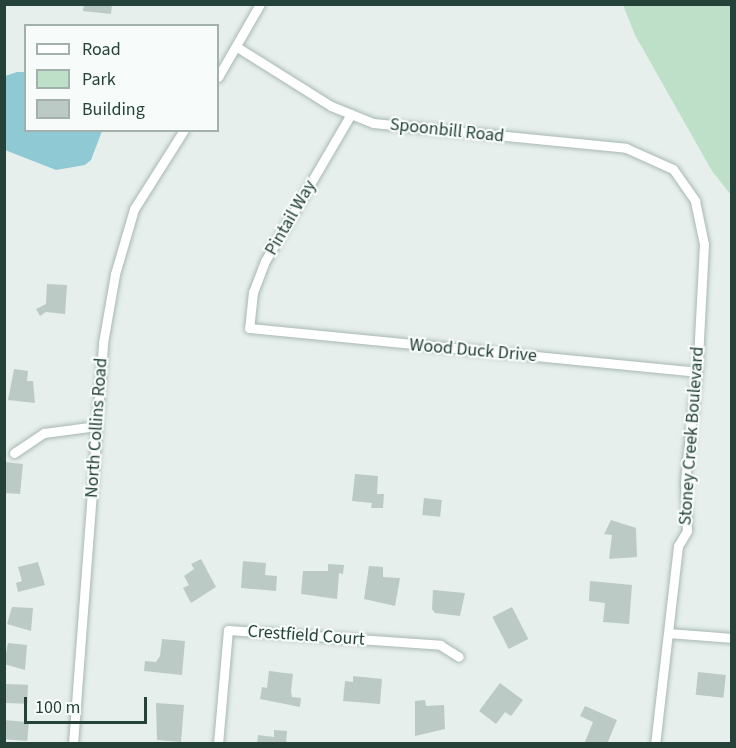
<!DOCTYPE html>
<style>
body{margin:0}
#map{position:relative;width:736px;height:748px;overflow:hidden;background:#e6efeb;font-family:"Source Sans 3",sans-serif}
div>[style]{position:absolute}
[style*='--x']{left:calc(var(--x)*1px);top:calc(var(--y)*1px);width:calc(var(--w)*1px);rotate:calc(var(--a)*1deg)}
.green>*{inset:0;background:#bfe0c8}
.water>*{inset:0;background:#8ec9d4}
.building>*{inset:0;background:#bbcac4;transform-origin:0 0}
.roads{filter:drop-shadow(0 0 2px #a8b8b2) drop-shadow(0 0 2px #a8b8b2)}
.minor>*{height:9px;margin:-4.5px;padding:0 4.5px;transform-origin:4.5px;border-radius:4.5px;background:#fff}
span{translate:-50% -50%;white-space:nowrap;text-align:center;line-height:1.15;-webkit-text-stroke:4.5px #f7fbf9;paint-order:stroke}
.street-label{font-size:18px;color:#24423a}
.frame{position:absolute;inset:0;border:6px solid #24423a;pointer-events:none}
.legend{position:absolute;left:24px;top:24px;width:195px;height:108px;box-sizing:border-box;background:#f7fbf9;border:2px solid #a3b1ad;margin:0;padding:8px 10px;list-style:none;font-size:18px;color:#24423a}
.legend li{display:flex;align-items:center;gap:12px;height:30px}
.legend b{width:30px;border:2px solid #a3b1ad}
.scale{position:absolute;left:24px;top:697px;width:123px;height:27px;box-sizing:border-box;border:3px solid #24423a;border-top:0;padding-left:8px;font-size:18px;line-height:21px;white-space:nowrap;color:#24423a;-webkit-text-stroke:4px #f7fbf9;paint-order:stroke}
</style>
<div id="map">
<div class="green">
<div style="clip-path:polygon(623px 5px,731px 5px,731px 195px,712px 171px,635px 35px)"></div>
</div>
<div class="water">
<div style="clip-path:polygon(17px 72px,25px 72px,26px 130px,102px 131px,91px 160px,85px 165px,56px 170px,5px 150px,5px 76px)"></div>
</div>
<div class="building">
<div style="clip-path:polygon(84px 4px,112px 4px,111px 14px,83px 11px)"></div>
<div style="clip-path:polygon(47px 284px,67px 285px,65px 314px,46px 312px,40px 316px,36px 309px,46px 304px)"></div>
<div style="clip-path:polygon(14px 369px,28px 371px,27px 381px,33px 381px,35px 403px,8px 400px)"></div>
<div style="clip-path:polygon(4px 462px,23px 464px,20px 494px,4px 493px)"></div>
<div style="clip-path:polygon(355px 474px,378px 476px,377px 494px,384px 494px,383px 508px,371px 508px,372px 503px,352px 501px)"></div>
<div style="left:424px;top:498px;width:18px;height:17px;rotate:6deg"></div>
<div style="clip-path:polygon(611px 520px,636px 528px,637px 557px,609px 559px,612px 535px,604px 534px)"></div>
<div style="clip-path:polygon(201px 559px,216px 587px,191px 603px,183px 588px,189px 585px,184px 576px,194px 569px,191px 564px)"></div>
<div style="clip-path:polygon(243px 561px,266px 563px,265px 575px,277px 576px,276px 591px,241px 588px)"></div>
<div style="clip-path:polygon(38px 562px,45px 585px,18px 592px,16px 583px,22px 581px,18px 567px)"></div>
<div style="clip-path:polygon(328px 564px,344px 565px,343px 574px,339px 573px,337px 599px,301px 594px,303px 571px,328px 571px)"></div>
<div style="clip-path:polygon(369px 566px,383px 567px,383px 577px,400px 578px,395px 606px,364px 599px)"></div>
<div style="clip-path:polygon(590px 581px,632px 585px,629px 624px,603px 622px,605px 603px,589px 601px)"></div>
<div style="clip-path:polygon(433px 590px,465px 593px,460px 616px,435px 613px,432px 609px)"></div>
<div style="clip-path:polygon(12px 607px,33px 608px,31px 631px,7px 624px)"></div>
<div style="left:512px;top:607px;width:36px;height:22px;rotate:63deg"></div>
<div style="clip-path:polygon(162px 639px,185px 641px,182px 675px,144px 671px,145px 661px,156px 662px,160px 656px)"></div>
<div style="clip-path:polygon(8px 643px,27px 645px,25px 670px,4px 664px)"></div>
<div style="clip-path:polygon(269px 671px,293px 674px,291px 691px,292px 697px,301px 698px,300px 707px,260px 699px,262px 687px,267px 688px)"></div>
<div style="left:698px;top:672px;width:28px;height:23px;rotate:6deg"></div>
<div style="clip-path:polygon(353px 676px,382px 679px,380px 704px,343px 701px,345px 681px,353px 682px)"></div>
<div style="clip-path:polygon(500px 683px,523px 700px,511px 716px,505px 712px,496px 724px,479px 711px)"></div>
<div style="left:4px;top:684px;width:24px;height:19px;rotate:2deg"></div>
<div style="clip-path:polygon(425px 700px,426px 706px,444px 705px,445px 729px,415px 736px,415px 701px)"></div>
<div style="clip-path:polygon(156px 703px,184px 705px,181px 742px,157px 740px)"></div>
<div style="clip-path:polygon(585px 706px,617px 720px,607px 744px,584px 744px,593px 722px,580px 716px)"></div>
<div style="left:4px;top:720px;width:25px;height:19px;rotate:5deg"></div>
<div style="clip-path:polygon(274px 730px,287px 731px,286px 744px,257px 744px,258px 735px,274px 737px)"></div>
</div>
<div class="roads">
<div class="minor">
<div style="--x:237;--y:47;--w:111;--a:32.1"></div>
<div style="--x:331;--y:106;--w:45;--a:22"></div>
<div style="--x:373;--y:123;--w:254;--a:5.6"></div>
<div style="--x:626;--y:148;--w:51;--a:24.1"></div>
<div style="--x:673;--y:169;--w:39;--a:55"></div>
<div style="--x:695;--y:201;--w:44;--a:78.2"></div>
<div style="--x:704;--y:244;--w:116;--a:93"></div>
<div style="--x:698;--y:360;--w:123;--a:96.1"></div>
<div style="--x:685;--y:482;--w:49;--a:87.7"></div>
<div style="--x:687;--y:531;--w:17;--a:121"></div>
<div style="--x:678;--y:546;--w:199;--a:96.6"></div>
<div style="--x:218;--y:77;--w:84;--a:-60.1"></div>
<div style="--x:351;--y:114;--w:170;--a:120.3"></div>
<div style="--x:265;--y:261;--w:33;--a:111"></div>
<div style="--x:253;--y:292;--w:36;--a:96"></div>
<div style="--x:249;--y:328;--w:450;--a:5.6"></div>
<div style="--x:14;--y:453;--w:36;--a:-34"></div>
<div style="--x:44;--y:433;--w:53;--a:-7.5"></div>
<div style="--x:669;--y:633;--w:63;--a:4.5"></div>
<div style="--x:73;--y:744;--w:402;--a:-85.7"></div>
<div style="--x:103;--y:343;--w:70;--a:-80.1"></div>
<div style="--x:115;--y:274;--w:68;--a:-73.7"></div>
<div style="--x:134;--y:209;--w:93;--a:-57.7"></div>
<div style="--x:218;--y:744;--w:114;--a:-85"></div>
<div style="--x:228;--y:630;--w:213;--a:4"></div>
<div style="--x:440;--y:645;--w:22;--a:32"></div>
</div>
</div>
<div class="street-label">
<span style="left:447px;top:131px;rotate:6deg">Spoonbill Road</span>
<span style="left:291px;top:218px;rotate:-60deg">Pintail Way</span>
<span style="left:473px;top:351px;rotate:5deg">Wood Duck Drive</span>
<span style="left:97px;top:428px;rotate:-86deg">North Collins Road</span>
<span style="left:692px;top:436px;rotate:-86deg">Stoney Creek Boulevard</span>
<span style="left:306px;top:636px;rotate:4deg">Crestfield Court</span>
</div>
<div class="frame"></div>
<ul class="legend">
<li><b style="height:8px;background:#fff"></b>Road</li>
<li><b style="height:16px;background:#bfe0c8"></b>Park</li>
<li><b style="height:16px;background:#bbcac4"></b>Building</li>
</ul>
<div class="scale">100 m</div>
</div>
